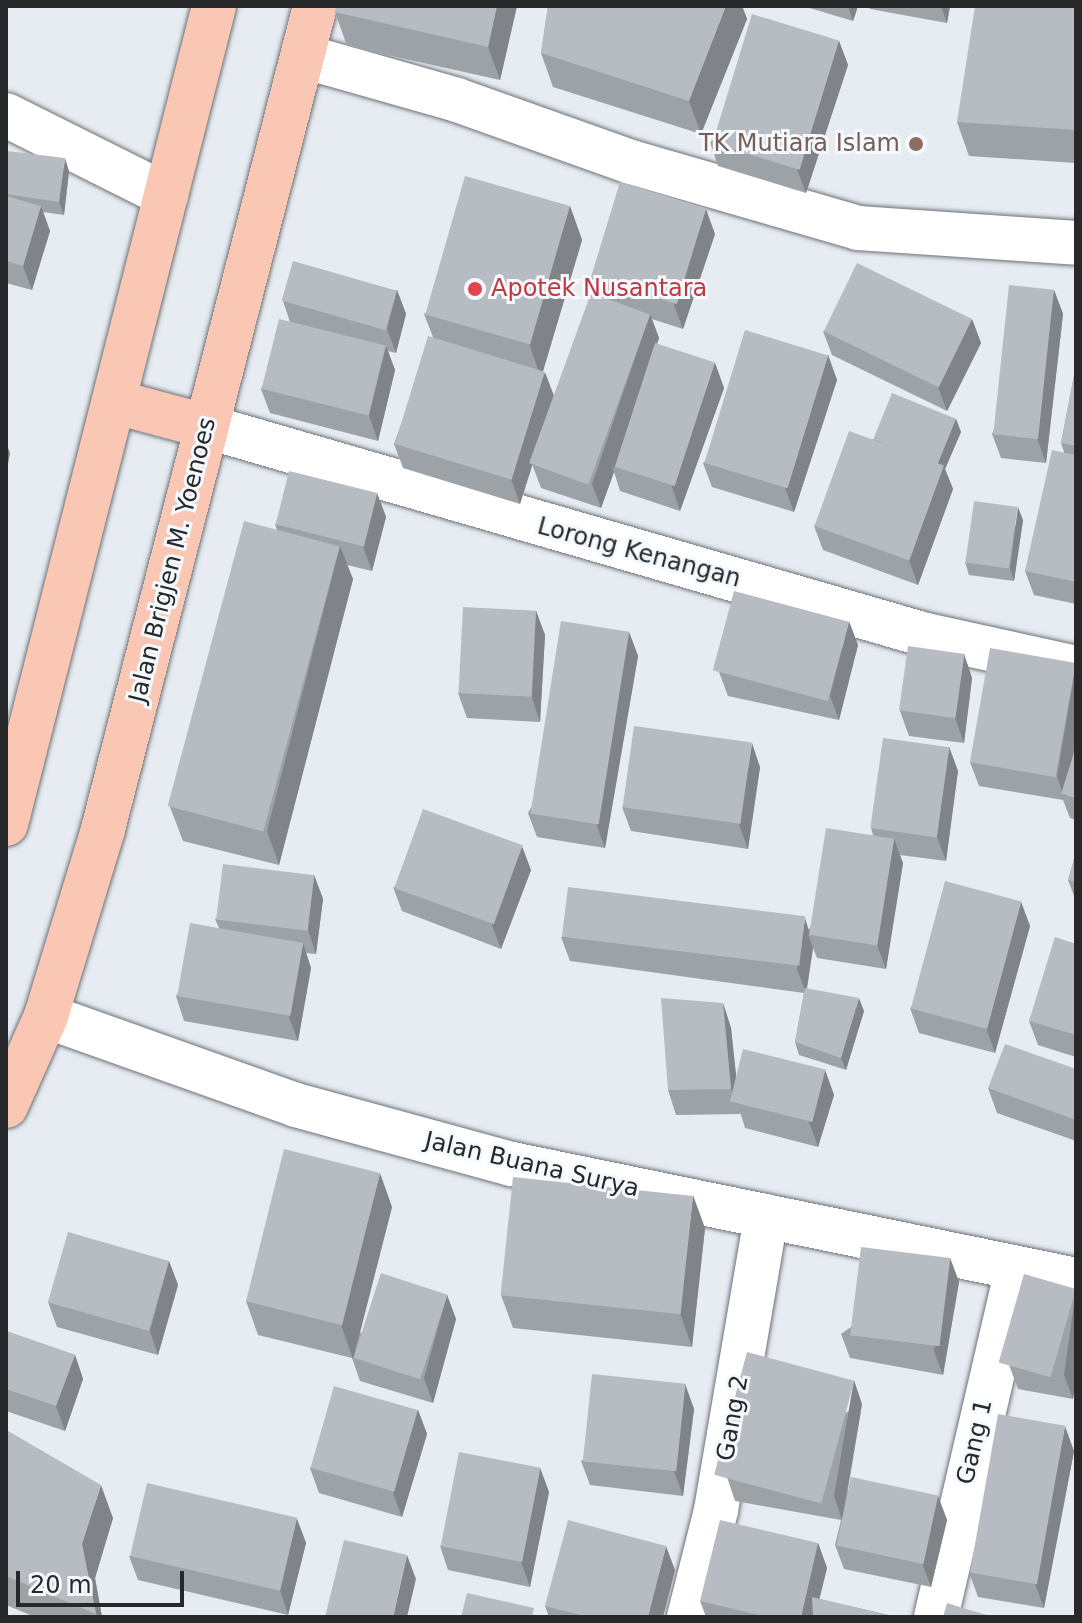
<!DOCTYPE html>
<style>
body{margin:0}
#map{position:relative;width:1082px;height:1623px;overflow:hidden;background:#e6ecf2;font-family:"DejaVu Sans",sans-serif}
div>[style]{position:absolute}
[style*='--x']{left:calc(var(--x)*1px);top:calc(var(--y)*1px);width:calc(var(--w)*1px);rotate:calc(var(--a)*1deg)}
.roads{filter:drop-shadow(0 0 2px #6d7277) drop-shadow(0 0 2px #6d7277)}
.minor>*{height:44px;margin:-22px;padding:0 22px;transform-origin:22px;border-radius:22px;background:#fff}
.major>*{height:44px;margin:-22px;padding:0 22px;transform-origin:22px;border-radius:22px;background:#f9c7b3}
.wall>*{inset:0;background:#9da2a7}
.shaded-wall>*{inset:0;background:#808488}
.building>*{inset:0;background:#b7bcc2;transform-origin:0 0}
.dots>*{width:22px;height:22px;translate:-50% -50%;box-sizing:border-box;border:4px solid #f4f9fe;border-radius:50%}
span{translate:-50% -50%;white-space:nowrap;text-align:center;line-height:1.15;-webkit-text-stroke:6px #f4f9fe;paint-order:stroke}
.education-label{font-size:24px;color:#785e54}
.right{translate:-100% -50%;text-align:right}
.health-label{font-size:24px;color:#be3a42}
.left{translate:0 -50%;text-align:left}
.street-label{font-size:24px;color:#26282a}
.frame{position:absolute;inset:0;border:8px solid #26282a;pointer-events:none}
.scale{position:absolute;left:16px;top:1571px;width:168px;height:36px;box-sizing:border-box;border:4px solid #26282a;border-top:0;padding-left:10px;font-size:24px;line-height:28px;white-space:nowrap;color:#26282a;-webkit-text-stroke:6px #f4f9fe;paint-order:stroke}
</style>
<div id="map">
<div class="roads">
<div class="minor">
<div style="--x:303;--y:56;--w:160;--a:15.9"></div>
<div style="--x:457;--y:100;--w:185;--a:19.6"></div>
<div style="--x:631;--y:162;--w:236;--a:16.2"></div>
<div style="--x:858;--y:228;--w:219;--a:3.9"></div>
<div style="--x:6;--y:115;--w:179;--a:26.6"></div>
<div style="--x:205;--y:426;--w:751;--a:16.17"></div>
<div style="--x:926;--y:635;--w:154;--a:12.4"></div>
<div style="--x:46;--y:1016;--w:265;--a:19.6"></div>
<div style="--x:296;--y:1105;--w:224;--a:15.3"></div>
<div style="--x:512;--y:1164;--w:576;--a:11.62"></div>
<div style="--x:689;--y:1617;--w:110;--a:-75.8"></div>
<div style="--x:716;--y:1510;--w:298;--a:-80.3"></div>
<div style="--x:936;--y:1617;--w:358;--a:-76.9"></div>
</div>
<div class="major">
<div style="--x:116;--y:402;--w:92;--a:15.1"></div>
<div style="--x:6;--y:824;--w:844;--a:-75.73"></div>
<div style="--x:6;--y:1106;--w:98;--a:-66"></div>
<div style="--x:46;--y:1016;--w:195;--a:-73"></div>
<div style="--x:103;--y:829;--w:850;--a:-75.55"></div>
</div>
</div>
<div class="wall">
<div style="clip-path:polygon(337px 6px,517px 6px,500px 80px,347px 46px,335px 12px)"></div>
<div style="clip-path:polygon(548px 6px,742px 6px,747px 19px,701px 134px,553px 87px,541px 53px)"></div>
<div style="clip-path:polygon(803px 6px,858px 6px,853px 21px)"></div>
<div style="clip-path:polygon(869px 6px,950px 6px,947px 23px,870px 9px)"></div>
<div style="clip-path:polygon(1076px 6px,1076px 163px,969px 156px,957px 122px)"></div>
<div style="clip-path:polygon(839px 41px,848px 65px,806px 193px,718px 166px,710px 142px)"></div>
<div style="clip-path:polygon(6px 161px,69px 171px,64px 215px,43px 212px,50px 231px,32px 290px,6px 283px)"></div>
<div style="clip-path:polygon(570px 206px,582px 240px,543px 371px,554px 396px,520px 504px,403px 468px,394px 444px,433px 337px,424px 314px)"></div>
<div style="clip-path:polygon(715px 234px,683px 329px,652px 319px,659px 338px,657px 344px,715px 363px,724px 388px,680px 511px,620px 491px,614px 472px,601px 508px,541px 488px,532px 464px,594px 294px,588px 277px)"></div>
<div style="clip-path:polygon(397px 290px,406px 314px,396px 353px,388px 351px,395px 370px,378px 441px,270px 413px,261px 389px,290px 322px,283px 301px)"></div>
<div style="clip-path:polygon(1054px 290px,1063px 314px,1046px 463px,1001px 458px,992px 434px)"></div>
<div style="clip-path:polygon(972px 319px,981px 343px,947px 411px,832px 355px,823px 331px)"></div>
<div style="clip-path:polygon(828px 355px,837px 380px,794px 512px,712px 487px,703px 463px)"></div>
<div style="clip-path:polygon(1076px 365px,1076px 604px,1034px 595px,1025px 571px,1064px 452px,1061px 443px)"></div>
<div style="clip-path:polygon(956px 419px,961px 432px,945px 469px,953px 489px,918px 585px,823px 550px,814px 526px,873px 439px)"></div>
<div style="clip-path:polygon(377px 493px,386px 517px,372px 571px,347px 565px,353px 579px,279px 865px,183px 841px,170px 807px,277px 530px,275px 524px)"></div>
<div style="clip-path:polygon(1023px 520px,1014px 581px,969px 575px,965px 562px)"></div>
<div style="clip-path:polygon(536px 611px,545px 635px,540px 722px,467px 718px,458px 693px)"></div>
<div style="clip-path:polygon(629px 632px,638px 656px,605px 848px,537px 837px,528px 813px)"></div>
<div style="clip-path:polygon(858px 645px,839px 720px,728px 696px,719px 672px)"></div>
<div style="clip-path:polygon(964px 654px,972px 678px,964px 743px,909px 736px,900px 711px)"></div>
<div style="clip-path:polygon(1076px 663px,1076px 739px,1073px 754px,1076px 746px,1076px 820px,1070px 818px,1063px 800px,979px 786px,970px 762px)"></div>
<div style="clip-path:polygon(949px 747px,958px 771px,946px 861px,900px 855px,903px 863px,886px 969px,817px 958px,813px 948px,807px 989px,864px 1011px,846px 1070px,799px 1055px,795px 1042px,804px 993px,570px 961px,561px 937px,809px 929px,873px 835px,871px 828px)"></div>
<div style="clip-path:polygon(760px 767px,748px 849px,631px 831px,622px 807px)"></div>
<div style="clip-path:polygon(1076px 852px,1076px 901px,1068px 880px)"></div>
<div style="clip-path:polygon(531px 870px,501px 949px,402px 911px,393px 887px)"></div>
<div style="clip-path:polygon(314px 875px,323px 899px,316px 954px,306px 953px,311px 968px,298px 1041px,184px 1021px,176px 996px,219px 928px,215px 919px)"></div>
<div style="clip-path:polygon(1021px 902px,1030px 926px,995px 1053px,919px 1033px,910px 1008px)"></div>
<div style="clip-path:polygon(1076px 944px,1076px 1057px,1038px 1045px,1029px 1021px)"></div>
<div style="clip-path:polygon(723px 1003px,731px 1028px,738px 1093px,825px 1070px,834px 1095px,818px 1147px,745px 1128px,740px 1112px,740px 1114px,676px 1115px,668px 1090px)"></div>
<div style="clip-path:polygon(1076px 1069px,1076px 1141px,997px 1113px,988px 1088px)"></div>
<div style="clip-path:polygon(392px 1207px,360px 1333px,447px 1295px,456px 1319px,433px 1403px,360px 1381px,352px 1358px,258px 1335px,246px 1301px)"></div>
<div style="clip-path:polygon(705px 1228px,692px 1347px,513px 1328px,501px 1295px)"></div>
<div style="clip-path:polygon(950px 1258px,959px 1282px,943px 1375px,850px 1358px,841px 1334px)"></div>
<div style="clip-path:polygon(169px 1261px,178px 1285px,158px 1355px,57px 1327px,48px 1302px)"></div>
<div style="clip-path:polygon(1076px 1289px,1076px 1376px,1073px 1399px,1018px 1389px,1009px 1365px)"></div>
<div style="clip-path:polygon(6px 1331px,75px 1355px,83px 1379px,65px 1431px,6px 1411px)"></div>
<div style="clip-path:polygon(685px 1384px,694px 1409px,683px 1496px,590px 1485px,581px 1461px)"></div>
<div style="clip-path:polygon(862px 1404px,848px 1490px,938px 1496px,947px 1520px,931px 1587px,844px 1569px,835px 1545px,841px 1520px,735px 1501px,727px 1477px)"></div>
<div style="clip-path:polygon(418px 1410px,427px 1434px,402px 1517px,319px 1493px,310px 1468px)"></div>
<div style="clip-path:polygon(6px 1435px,113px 1518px,95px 1578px,102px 1617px,35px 1617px,6px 1605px)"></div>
<div style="clip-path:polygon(1074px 1451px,1044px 1608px,978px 1597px,969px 1572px)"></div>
<div style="clip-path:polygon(540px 1468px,549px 1492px,530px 1587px,448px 1570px,440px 1546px)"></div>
<div style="clip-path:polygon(297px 1519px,306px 1543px,288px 1615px,138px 1580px,129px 1556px)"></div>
<div style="clip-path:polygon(818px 1543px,827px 1568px,819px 1599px,897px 1617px,706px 1617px,700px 1601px)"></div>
<div style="clip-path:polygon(675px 1570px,663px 1617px,549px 1617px,545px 1606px)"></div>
</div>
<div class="shaded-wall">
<div style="clip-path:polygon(497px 6px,517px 6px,500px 80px,488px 47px)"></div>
<div style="clip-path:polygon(726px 6px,742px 6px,747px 19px,701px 134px,689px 101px)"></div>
<div style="clip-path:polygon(848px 6px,858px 6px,853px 21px)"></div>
<div style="clip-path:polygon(941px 6px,950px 6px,947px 23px)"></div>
<div style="clip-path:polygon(839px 41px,848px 65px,806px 193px,797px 169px)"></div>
<div style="clip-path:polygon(65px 158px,69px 171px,64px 215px,59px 202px)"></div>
<div style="clip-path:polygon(41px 206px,50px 231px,32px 290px,23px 266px)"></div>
<div style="clip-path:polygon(570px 206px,582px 240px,541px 378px,529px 344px)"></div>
<div style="clip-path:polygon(706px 209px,715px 234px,683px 329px,674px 305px)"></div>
<div style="clip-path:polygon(397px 290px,406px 314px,396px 353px,387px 329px)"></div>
<div style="clip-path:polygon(1054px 290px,1063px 314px,1046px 463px,1037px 438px)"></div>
<div style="clip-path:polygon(650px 314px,659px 338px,615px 468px,612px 466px,614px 472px,601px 508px,592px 484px)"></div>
<div style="clip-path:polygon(972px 319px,981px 343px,947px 411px,938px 387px)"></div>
<div style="clip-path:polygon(386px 346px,395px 370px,378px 441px,369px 416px)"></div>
<div style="clip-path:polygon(828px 355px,837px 380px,794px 512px,785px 488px)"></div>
<div style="clip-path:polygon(715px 363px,724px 388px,680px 511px,672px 487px)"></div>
<div style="clip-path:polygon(545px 372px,554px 396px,520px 504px,511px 479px)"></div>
<div style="clip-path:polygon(956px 419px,961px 432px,945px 469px,953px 489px,918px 585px,909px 560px,936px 465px)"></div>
<div style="clip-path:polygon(6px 443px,10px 453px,6px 475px)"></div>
<div style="clip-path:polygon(377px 493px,386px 517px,372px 571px,363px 547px)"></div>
<div style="clip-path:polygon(1018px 507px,1023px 520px,1014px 581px,1010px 568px)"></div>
<div style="clip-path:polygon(340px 546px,353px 579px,279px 865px,267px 831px)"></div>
<div style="clip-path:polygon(536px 611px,545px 635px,540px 722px,532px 698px)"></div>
<div style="clip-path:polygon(849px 621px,858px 645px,839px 720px,830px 696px)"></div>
<div style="clip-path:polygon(629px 632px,638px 656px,605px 848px,596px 823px)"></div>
<div style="clip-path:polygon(964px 654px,972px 678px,964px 743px,955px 718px)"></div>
<div style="clip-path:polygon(1076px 664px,1076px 739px,1066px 796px,1063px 795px,1057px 776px)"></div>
<div style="clip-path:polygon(752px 743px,760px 767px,748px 849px,739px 825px)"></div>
<div style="clip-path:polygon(949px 747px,958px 771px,946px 861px,937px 837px)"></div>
<div style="clip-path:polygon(894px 839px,903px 863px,886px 969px,877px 945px)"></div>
<div style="clip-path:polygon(522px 846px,531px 870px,501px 949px,492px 925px)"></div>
<div style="clip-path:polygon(314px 875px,323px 899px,316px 954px,308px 930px)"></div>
<div style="clip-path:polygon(1021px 902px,1030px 926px,995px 1053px,986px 1028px)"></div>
<div style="clip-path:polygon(805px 918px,810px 934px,808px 934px,813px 948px,806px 993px,797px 969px)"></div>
<div style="clip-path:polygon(303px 943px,311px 968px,298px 1041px,289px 1017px)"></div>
<div style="clip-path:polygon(859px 998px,864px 1011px,846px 1070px,841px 1058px)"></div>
<div style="clip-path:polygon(723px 1003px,731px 1028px,739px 1104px,736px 1103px,740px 1114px,731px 1089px)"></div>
<div style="clip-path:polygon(825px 1070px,834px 1095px,818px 1147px,809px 1122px)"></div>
<div style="clip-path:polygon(380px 1173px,392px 1207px,353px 1359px,341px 1325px)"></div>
<div style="clip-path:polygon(693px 1195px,705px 1228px,692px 1347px,680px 1313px)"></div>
<div style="clip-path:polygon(950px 1258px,959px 1282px,943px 1375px,934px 1351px)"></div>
<div style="clip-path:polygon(169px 1261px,178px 1285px,158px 1355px,150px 1331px)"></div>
<div style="clip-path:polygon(1076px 1290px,1076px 1376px,1073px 1399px,1064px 1375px)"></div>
<div style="clip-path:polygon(447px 1295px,456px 1319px,433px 1403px,424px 1378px)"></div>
<div style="clip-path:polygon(75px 1355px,83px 1379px,65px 1431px,56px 1406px)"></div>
<div style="clip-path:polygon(854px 1380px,862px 1404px,842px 1520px,834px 1496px)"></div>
<div style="clip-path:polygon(685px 1384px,694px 1409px,683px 1496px,674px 1471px)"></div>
<div style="clip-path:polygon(418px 1410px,427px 1434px,402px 1517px,393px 1493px)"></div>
<div style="clip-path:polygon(1065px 1426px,1074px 1451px,1044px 1608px,1035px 1584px)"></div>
<div style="clip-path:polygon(540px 1468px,549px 1492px,530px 1587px,521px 1562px)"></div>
<div style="clip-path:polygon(101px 1485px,113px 1518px,95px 1578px,102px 1617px,97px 1617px,82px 1544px)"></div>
<div style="clip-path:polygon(938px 1496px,947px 1520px,931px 1587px,922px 1563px)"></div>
<div style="clip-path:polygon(297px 1519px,306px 1543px,288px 1615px,280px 1590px)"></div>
<div style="clip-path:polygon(818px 1543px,827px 1568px,815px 1617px,801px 1617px)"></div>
<div style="clip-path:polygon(666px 1546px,675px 1570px,663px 1617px,648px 1617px)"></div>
<div style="clip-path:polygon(407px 1555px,416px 1579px,407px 1617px,393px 1617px)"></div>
</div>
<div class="building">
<div style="clip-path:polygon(337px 6px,497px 6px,488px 47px,335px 12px)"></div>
<div style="clip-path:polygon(548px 6px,726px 6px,689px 101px,541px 53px)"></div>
<div style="clip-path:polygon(975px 6px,1076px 6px,1076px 130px,957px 122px)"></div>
<div style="left:752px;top:14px;width:91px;height:135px;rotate:17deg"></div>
<div style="clip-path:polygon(7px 151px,65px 158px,59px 202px,6px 194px,6px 161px)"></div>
<div style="left:465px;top:176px;width:109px;height:144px;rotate:16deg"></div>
<div style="left:620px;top:182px;width:90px;height:100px;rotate:17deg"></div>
<div style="clip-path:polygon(6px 196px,41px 206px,23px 266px,6px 261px)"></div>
<div style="left:293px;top:261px;width:108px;height:41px;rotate:16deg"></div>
<div style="left:857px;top:263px;width:128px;height:76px;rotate:26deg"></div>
<div style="left:1009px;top:285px;width:45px;height:150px;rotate:6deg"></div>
<div style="left:591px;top:293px;width:63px;height:181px;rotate:20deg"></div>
<div style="left:279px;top:319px;width:110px;height:72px;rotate:14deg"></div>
<div style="left:745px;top:330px;width:87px;height:139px;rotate:17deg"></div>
<div style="left:428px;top:336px;width:122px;height:113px;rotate:17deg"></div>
<div style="left:655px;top:343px;width:63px;height:130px;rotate:18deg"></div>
<div style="clip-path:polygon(1076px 365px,1076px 446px,1061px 443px)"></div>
<div style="left:892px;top:393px;width:69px;height:50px;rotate:22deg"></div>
<div style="left:849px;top:431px;width:101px;height:101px;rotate:20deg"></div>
<div style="clip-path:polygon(1052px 450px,1076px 455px,1076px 582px,1025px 571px)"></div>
<div style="left:289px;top:471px;width:91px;height:55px;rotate:14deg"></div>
<div style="left:974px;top:501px;width:44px;height:62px;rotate:8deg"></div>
<div style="left:244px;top:521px;width:99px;height:295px;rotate:15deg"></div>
<div style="left:734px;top:591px;width:119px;height:82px;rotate:15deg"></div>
<div style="left:463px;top:607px;width:73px;height:86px;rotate:3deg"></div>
<div style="left:561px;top:621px;width:69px;height:195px;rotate:9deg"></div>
<div style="left:908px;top:646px;width:57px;height:65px;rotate:8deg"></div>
<div style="left:990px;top:648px;width:87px;height:116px;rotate:10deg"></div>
<div style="left:634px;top:726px;width:119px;height:82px;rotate:8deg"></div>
<div style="left:883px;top:738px;width:67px;height:91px;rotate:8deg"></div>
<div style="clip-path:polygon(1076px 746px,1076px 798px,1061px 794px)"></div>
<div style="left:423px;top:809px;width:106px;height:84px;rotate:20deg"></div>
<div style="left:826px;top:828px;width:69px;height:108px;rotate:9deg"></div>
<div style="clip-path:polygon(1076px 852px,1076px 882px,1068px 880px)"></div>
<div style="left:223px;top:864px;width:92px;height:56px;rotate:7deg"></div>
<div style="left:945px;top:881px;width:79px;height:132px;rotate:15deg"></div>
<div style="left:568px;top:887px;width:239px;height:50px;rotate:7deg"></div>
<div style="left:190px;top:923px;width:115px;height:74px;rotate:10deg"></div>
<div style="clip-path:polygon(1055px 937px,1076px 944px,1076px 1035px,1029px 1021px)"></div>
<div style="clip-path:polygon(805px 988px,859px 998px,841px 1058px,795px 1042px)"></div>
<div style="clip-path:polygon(661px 998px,723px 1003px,731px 1089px,668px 1090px)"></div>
<div style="clip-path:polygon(1005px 1044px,1076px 1069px,1076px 1120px,988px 1088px)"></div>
<div style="left:743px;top:1049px;width:85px;height:54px;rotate:14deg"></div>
<div style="left:284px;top:1149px;width:99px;height:157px;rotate:14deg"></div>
<div style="left:513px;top:1177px;width:181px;height:119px;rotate:6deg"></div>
<div style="left:68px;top:1232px;width:105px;height:73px;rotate:16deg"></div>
<div style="left:861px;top:1247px;width:90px;height:89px;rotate:7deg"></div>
<div style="left:381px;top:1273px;width:70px;height:89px;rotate:18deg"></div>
<div style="left:1024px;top:1274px;width:54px;height:92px;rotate:16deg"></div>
<div style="clip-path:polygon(6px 1331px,75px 1355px,56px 1406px,6px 1389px)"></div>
<div style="left:747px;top:1352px;width:111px;height:127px;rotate:15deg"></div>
<div style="left:592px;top:1374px;width:94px;height:88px;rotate:6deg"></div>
<div style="left:334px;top:1386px;width:87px;height:85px;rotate:16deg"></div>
<div style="left:998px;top:1414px;width:68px;height:161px;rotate:10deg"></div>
<div style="clip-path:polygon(8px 1431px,101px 1485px,82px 1544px,96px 1614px,6px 1576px,6px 1435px)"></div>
<div style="left:459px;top:1452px;width:83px;height:96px;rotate:11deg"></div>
<div style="left:851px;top:1477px;width:89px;height:70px;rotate:12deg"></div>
<div style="left:147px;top:1483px;width:154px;height:75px;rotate:13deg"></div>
<div style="clip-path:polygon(568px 1520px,666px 1546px,648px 1617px,588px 1617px,545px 1606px)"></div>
<div style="clip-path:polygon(720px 1520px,818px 1543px,801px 1617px,768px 1617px,700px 1601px)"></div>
<div style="clip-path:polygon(344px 1540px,407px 1555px,393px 1617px,325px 1617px)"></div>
<div style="clip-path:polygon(467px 1593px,534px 1608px,532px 1617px,461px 1617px)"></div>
<div style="clip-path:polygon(812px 1597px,897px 1617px,813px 1617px)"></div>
<div style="clip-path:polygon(947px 1603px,993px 1617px,943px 1617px)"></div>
</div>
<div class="dots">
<div style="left:916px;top:144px;background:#8d6e63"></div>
<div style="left:475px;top:289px;background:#e0444e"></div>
</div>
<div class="education-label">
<span class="right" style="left:900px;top:144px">TK Mutiara Islam</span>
</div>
<div class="health-label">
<span class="left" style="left:491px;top:289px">Apotek Nusantara</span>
</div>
<div class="street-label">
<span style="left:639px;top:553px;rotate:15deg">Lorong Kenangan</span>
<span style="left:173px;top:560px;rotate:-76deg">Jalan Brigjen M. Yoenoes</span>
<span style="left:532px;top:1165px;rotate:13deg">Jalan Buana Surya</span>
<span style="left:733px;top:1418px;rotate:-80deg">Gang 2</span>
<span style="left:975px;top:1442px;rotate:-77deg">Gang 1</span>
</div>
<div class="frame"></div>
<div class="scale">20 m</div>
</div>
